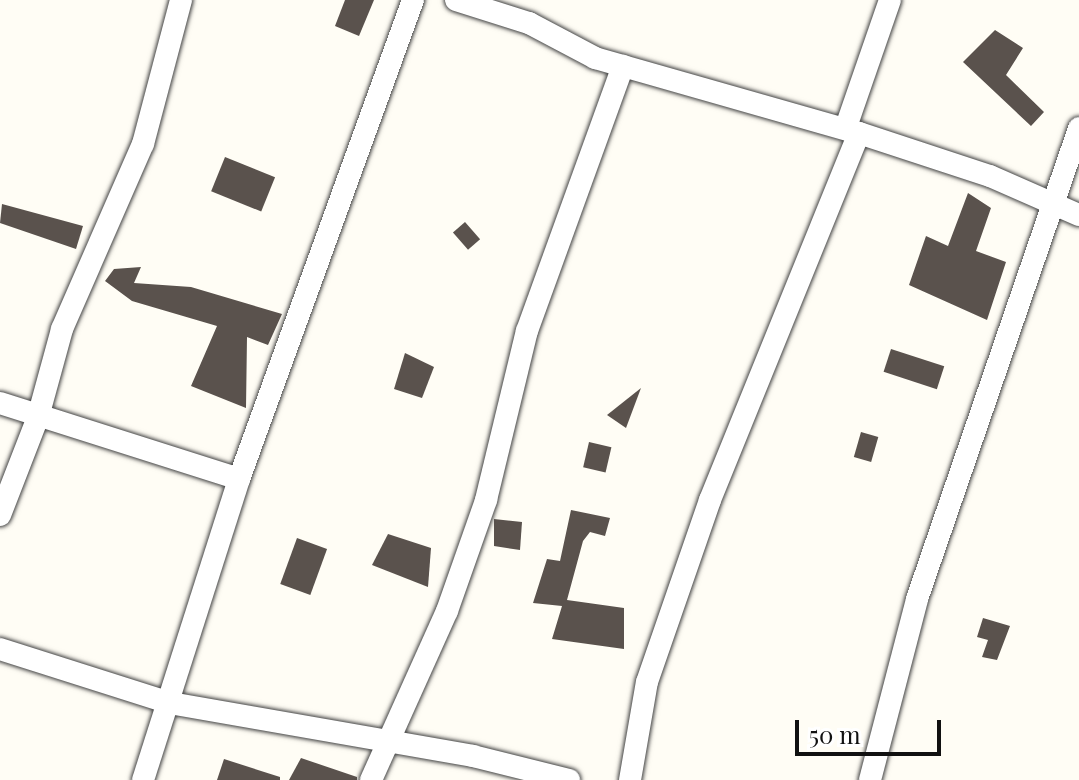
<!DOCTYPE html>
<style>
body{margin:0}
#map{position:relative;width:1079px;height:780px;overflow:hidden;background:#fffdf5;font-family:"Playfair Display",serif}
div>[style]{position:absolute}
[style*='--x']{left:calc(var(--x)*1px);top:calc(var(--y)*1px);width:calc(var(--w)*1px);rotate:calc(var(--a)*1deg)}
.building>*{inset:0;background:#5a524d;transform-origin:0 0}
.roads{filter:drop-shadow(0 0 2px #444) drop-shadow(0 0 2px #444)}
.street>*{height:22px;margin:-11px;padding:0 11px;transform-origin:11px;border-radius:11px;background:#fff}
span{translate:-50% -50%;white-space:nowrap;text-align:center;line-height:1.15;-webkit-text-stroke:8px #fff;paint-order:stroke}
.scale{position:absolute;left:795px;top:720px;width:146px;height:36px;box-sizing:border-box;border:4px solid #111;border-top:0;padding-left:10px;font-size:24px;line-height:28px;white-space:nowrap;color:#111;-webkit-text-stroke:6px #fff;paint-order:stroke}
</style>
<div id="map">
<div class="building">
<div style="clip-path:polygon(345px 0,374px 0,359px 36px,335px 26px)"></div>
<div style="clip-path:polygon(995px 30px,1023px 48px,1006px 75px,1044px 112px,1031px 126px,963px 62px)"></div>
<div style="left:225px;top:157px;width:54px;height:37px;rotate:22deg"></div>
<div style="clip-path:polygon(968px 193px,991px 208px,976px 251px,1006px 262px,987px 320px,909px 285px,926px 236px,948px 246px)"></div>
<div style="clip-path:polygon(2px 204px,83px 226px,76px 249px,0 223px)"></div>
<div style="left:465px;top:222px;width:23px;height:16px;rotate:49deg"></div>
<div style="clip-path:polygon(141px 267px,134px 283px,191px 287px,282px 314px,268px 345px,247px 337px,246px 408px,191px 386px,217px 326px,132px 301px,105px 281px,114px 269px)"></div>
<div style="left:891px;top:349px;width:56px;height:24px;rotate:18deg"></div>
<div style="clip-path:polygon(405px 353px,434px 367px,422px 398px,394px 389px)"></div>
<div style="clip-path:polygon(641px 388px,626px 428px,607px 415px)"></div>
<div style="left:861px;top:432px;width:18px;height:26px;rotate:16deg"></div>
<div style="left:589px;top:442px;width:23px;height:26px;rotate:13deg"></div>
<div style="clip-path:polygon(571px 510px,610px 518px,605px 536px,590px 532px,583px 541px,567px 600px,624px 608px,624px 649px,552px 639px,562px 606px,533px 603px,547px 559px,560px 561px)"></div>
<div style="clip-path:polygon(494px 519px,522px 522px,520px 550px,494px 546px)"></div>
<div style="clip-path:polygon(388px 534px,431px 548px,428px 587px,372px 565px)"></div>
<div style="left:297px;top:538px;width:32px;height:49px;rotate:20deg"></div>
<div style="clip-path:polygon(983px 618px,1010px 626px,997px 660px,982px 657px,988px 640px,977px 637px)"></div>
<div style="clip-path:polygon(301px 758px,357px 777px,357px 780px,289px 780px)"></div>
<div style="clip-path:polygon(224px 759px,280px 777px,280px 780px,217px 780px)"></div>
</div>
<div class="roads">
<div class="street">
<div style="--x:456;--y:0;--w:77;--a:17.5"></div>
<div style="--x:529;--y:23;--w:75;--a:27.9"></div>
<div style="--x:595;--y:58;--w:274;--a:15.9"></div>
<div style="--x:846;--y:127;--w:134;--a:-70.9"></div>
<div style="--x:0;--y:403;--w:251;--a:17.6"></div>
<div style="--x:0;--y:515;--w:105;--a:-68.8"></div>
<div style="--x:38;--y:417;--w:91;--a:-74.7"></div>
<div style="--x:62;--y:329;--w:202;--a:-66.4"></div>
<div style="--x:143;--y:144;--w:149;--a:-75.2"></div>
<div style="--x:0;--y:649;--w:178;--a:17.6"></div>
<div style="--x:170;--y:703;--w:308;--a:9.9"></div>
<div style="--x:473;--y:756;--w:99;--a:14"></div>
<div style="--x:143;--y:780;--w:316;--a:-72.3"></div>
<div style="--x:239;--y:479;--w:510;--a:-70.04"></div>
<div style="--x:371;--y:780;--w:185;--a:-65.8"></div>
<div style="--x:447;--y:611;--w:118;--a:-70.6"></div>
<div style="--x:486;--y:500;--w:174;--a:-76.4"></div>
<div style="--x:527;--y:331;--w:282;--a:-70.1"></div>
<div style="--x:630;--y:780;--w:99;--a:-80.2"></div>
<div style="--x:647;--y:682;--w:193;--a:-70.9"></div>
<div style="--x:710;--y:500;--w:396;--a:-67.9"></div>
<div style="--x:859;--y:133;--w:138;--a:18.2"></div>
<div style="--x:990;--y:176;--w:97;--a:23.7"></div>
<div style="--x:870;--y:780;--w:187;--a:-75.4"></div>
<div style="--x:917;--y:599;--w:498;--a:-71"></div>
</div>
</div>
<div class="scale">50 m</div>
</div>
